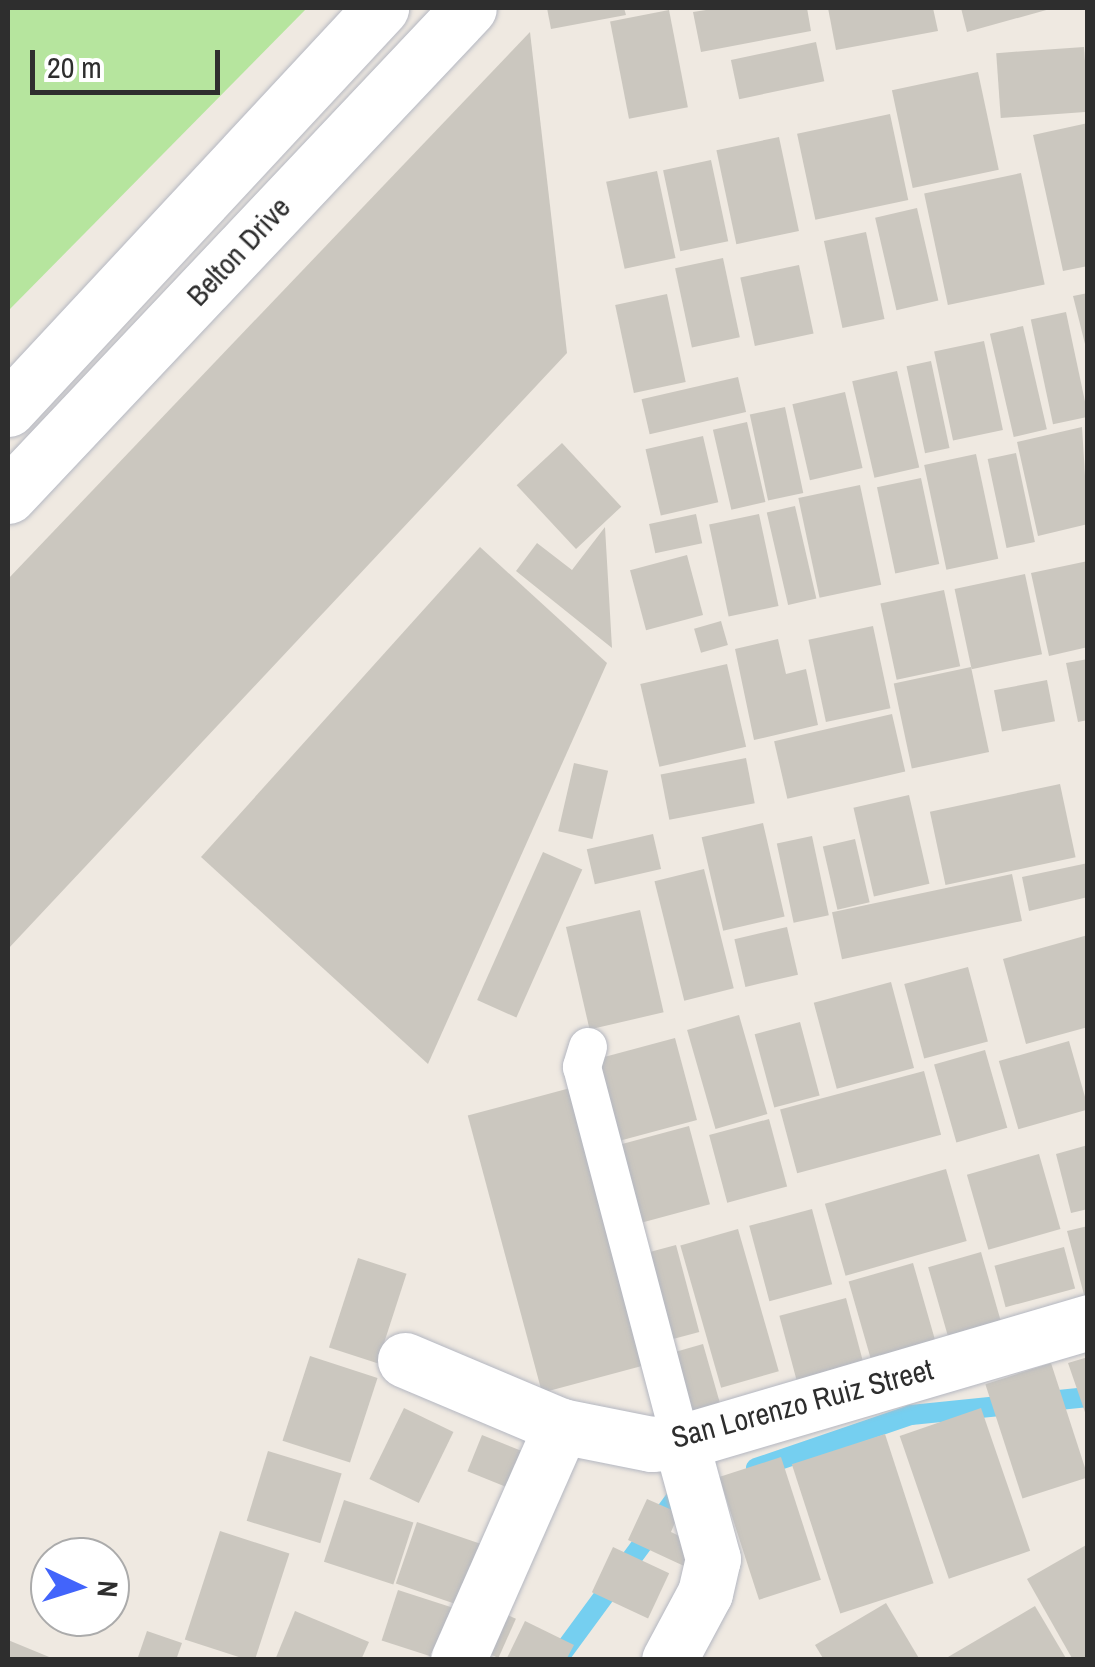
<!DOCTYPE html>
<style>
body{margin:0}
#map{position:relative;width:1095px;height:1667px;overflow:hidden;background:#efe9e1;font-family:"Archivo Narrow",sans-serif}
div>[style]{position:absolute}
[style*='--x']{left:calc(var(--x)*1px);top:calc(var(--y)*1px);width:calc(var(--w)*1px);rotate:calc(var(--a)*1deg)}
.green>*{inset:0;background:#b6e59e}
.stream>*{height:20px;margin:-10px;padding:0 10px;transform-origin:10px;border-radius:10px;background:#75cff0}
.building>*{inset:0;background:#cbc7bf;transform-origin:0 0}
.roads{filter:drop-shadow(0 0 2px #b4b7c1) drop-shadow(0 0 2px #b4b7c1)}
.lane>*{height:38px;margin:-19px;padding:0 19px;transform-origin:19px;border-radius:19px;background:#fff}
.street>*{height:55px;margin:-27.5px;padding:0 27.5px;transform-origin:27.5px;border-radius:27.5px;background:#fff}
span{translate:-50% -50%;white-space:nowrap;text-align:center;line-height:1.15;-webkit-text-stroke:8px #fff;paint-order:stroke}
.street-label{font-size:30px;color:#2e2e2e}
.frame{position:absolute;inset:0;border:10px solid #2e2e2e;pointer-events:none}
.north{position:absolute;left:30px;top:1537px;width:100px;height:100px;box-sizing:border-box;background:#fff;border:2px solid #ababab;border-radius:50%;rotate:94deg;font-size:28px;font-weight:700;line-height:40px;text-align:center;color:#2e2e2e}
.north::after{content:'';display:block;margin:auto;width:35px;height:45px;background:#4264fb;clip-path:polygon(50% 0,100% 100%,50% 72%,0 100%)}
.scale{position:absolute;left:30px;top:50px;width:190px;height:45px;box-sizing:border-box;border:5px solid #2e2e2e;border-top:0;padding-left:12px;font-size:30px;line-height:35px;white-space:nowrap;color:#2e2e2e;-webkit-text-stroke:8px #fff;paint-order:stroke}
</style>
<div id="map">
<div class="green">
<div style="clip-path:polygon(8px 8px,307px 8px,8px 311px)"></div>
</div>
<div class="stream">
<div style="--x:756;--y:1468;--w:164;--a:-18.9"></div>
<div style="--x:911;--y:1415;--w:178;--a:-5.8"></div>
<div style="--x:557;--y:1660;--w:205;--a:-53.7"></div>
<div style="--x:678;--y:1495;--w:13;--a:-23"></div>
</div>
<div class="building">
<div style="clip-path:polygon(547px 8px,624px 8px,626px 15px,551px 29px)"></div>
<div style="clip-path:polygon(719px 8px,807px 8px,811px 31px,701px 52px,693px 12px)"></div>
<div style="clip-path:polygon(828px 8px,933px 8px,938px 31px,836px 50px)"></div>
<div style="clip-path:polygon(961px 8px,1050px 8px,1050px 9px,967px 32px)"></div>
<div style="left:669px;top:10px;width:99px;height:60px;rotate:79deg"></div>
<div style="clip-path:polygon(530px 32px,567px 353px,8px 949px,8px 579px)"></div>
<div style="left:816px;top:42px;width:40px;height:87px;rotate:78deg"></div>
<div style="left:1084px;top:47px;width:65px;height:88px;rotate:86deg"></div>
<div style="left:978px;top:72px;width:100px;height:88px;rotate:78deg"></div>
<div style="left:890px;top:114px;width:88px;height:95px;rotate:78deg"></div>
<div style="clip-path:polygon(1088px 123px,1088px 266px,1063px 271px,1033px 135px)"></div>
<div style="left:779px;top:137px;width:96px;height:64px;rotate:78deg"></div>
<div style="left:711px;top:160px;width:83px;height:49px;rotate:78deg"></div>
<div style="left:657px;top:171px;width:89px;height:52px;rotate:78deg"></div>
<div style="left:1021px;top:173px;width:114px;height:99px;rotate:78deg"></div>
<div style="left:917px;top:208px;width:95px;height:43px;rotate:77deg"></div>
<div style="left:866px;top:232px;width:89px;height:43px;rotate:78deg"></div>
<div style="left:723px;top:258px;width:81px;height:49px;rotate:78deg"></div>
<div style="left:799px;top:265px;width:70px;height:60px;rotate:78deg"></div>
<div style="clip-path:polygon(1088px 293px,1088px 348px,1086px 348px,1073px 296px)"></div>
<div style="left:667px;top:294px;width:90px;height:53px;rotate:78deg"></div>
<div style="left:1066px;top:312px;width:107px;height:36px;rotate:78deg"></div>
<div style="left:1023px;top:326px;width:106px;height:34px;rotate:77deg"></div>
<div style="left:984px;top:341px;width:91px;height:51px;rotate:78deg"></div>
<div style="left:931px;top:361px;width:89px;height:25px;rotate:78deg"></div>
<div style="left:897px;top:371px;width:99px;height:46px;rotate:77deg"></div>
<div style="left:738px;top:377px;width:36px;height:99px;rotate:77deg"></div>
<div style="left:845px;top:392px;width:78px;height:54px;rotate:77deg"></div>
<div style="left:785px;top:407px;width:88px;height:36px;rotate:78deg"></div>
<div style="left:747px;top:422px;width:82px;height:35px;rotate:77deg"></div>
<div style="clip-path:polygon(1082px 427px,1088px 524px,1038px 536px,1017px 442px)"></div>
<div style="left:703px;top:436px;width:68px;height:59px;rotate:77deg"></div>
<div style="left:562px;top:443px;width:87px;height:62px;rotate:47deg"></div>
<div style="left:1016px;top:453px;width:91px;height:29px;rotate:78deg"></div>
<div style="left:976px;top:454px;width:107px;height:53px;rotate:78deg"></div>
<div style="left:921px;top:478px;width:88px;height:45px;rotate:78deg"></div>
<div style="left:860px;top:485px;width:102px;height:63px;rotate:78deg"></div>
<div style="left:795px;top:506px;width:95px;height:29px;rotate:77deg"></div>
<div style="left:696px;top:514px;width:30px;height:48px;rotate:78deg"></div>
<div style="left:759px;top:514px;width:94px;height:51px;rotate:78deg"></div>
<div style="clip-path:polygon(605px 527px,612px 648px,516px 571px,537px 543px,572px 570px)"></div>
<div style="clip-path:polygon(480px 547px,607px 663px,428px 1064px,201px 857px)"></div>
<div style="left:687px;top:555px;width:62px;height:59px;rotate:75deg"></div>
<div style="clip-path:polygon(1088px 561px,1088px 647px,1049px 656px,1031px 573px)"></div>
<div style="left:1025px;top:574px;width:82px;height:72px;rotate:78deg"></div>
<div style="left:944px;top:590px;width:78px;height:65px;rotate:78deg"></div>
<div style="left:721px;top:621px;width:25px;height:28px;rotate:74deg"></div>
<div style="left:873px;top:626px;width:84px;height:66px;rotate:78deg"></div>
<div style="clip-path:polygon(778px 639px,786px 674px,806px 669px,818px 725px,754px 740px,735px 649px)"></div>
<div style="clip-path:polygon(1088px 659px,1088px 720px,1078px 722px,1066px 663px)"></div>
<div style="left:727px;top:664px;width:85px;height:89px;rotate:77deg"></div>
<div style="left:971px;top:667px;width:87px;height:79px;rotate:78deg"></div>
<div style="left:1047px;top:680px;width:42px;height:54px;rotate:79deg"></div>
<div style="left:892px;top:714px;width:59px;height:121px;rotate:77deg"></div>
<div style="left:746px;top:758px;width:46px;height:87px;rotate:79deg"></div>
<div style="left:574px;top:763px;width:35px;height:70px;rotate:13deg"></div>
<div style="left:1060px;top:784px;width:75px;height:133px;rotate:78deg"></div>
<div style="left:909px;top:795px;width:91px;height:57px;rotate:77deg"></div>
<div style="left:763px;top:823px;width:96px;height:63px;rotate:77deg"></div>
<div style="left:653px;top:834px;width:36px;height:68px;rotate:77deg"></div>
<div style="left:812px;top:836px;width:81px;height:36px;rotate:78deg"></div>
<div style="left:855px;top:839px;width:65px;height:33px;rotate:77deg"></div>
<div style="left:543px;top:852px;width:43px;height:162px;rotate:24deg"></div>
<div style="clip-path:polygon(1088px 863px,1088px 897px,1029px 911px,1022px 877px)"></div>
<div style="left:704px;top:869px;width:123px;height:51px;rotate:76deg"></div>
<div style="left:1012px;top:874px;width:48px;height:184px;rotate:78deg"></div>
<div style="left:640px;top:910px;width:105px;height:76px;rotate:77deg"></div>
<div style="left:787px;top:927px;width:49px;height:54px;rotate:77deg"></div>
<div style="clip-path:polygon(1088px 935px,1088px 1027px,1026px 1044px,1003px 959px)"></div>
<div style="left:968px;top:967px;width:77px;height:66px;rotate:75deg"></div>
<div style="left:891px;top:982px;width:89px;height:80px;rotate:75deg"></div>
<div style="left:739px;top:1015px;width:103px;height:54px;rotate:74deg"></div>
<div style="left:800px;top:1022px;width:76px;height:47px;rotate:75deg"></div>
<div style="left:675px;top:1038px;width:85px;height:80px;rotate:75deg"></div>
<div style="left:1069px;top:1041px;width:71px;height:73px;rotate:74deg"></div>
<div style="left:985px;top:1050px;width:81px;height:53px;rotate:74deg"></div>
<div style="left:924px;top:1071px;width:66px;height:149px;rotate:75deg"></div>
<div style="left:574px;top:1087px;width:287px;height:110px;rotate:75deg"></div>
<div style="left:769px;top:1119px;width:70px;height:62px;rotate:75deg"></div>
<div style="left:689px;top:1126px;width:81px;height:74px;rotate:75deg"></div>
<div style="clip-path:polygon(1088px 1145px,1088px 1209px,1071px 1213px,1056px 1154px)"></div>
<div style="left:1039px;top:1154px;width:78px;height:75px;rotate:74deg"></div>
<div style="left:946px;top:1169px;width:75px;height:126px;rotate:74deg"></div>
<div style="left:812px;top:1209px;width:78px;height:65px;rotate:75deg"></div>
<div style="clip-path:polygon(1088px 1226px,1088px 1301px,1086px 1302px,1067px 1231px)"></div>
<div style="left:738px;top:1229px;width:148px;height:60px;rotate:74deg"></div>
<div style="left:676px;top:1245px;width:90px;height:31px;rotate:75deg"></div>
<div style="left:1064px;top:1247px;width:43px;height:72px;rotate:75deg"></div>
<div style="left:981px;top:1252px;width:80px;height:55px;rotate:74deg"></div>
<div style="left:358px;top:1258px;width:51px;height:94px;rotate:18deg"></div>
<div style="left:913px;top:1263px;width:87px;height:67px;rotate:74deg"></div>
<div style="left:846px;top:1298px;width:76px;height:69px;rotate:75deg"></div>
<div style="left:703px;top:1344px;width:62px;height:30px;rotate:74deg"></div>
<div style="left:310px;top:1356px;width:71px;height:89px;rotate:18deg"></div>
<div style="clip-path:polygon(1088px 1357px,1088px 1418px,1087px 1418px,1068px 1363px)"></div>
<div style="left:1051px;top:1363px;width:120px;height:69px;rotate:72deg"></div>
<div style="left:404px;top:1408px;width:55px;height:79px;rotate:26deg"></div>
<div style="left:981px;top:1408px;width:151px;height:86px;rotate:71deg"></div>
<div style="left:885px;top:1434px;width:157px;height:98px;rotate:72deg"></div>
<div style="left:482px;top:1435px;width:61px;height:39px;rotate:22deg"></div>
<div style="left:268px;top:1451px;width:77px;height:73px;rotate:17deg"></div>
<div style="left:781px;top:1457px;width:129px;height:65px;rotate:72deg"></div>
<div style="clip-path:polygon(647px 1499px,679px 1513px,671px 1532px,694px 1543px,684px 1566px,628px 1540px)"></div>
<div style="left:344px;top:1500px;width:73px;height:65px;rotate:18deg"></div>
<div style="left:417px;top:1522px;width:77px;height:65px;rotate:19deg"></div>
<div style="left:220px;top:1531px;width:73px;height:114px;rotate:18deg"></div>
<div style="clip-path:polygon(1088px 1544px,1088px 1660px,1073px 1660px,1027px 1579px)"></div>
<div style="left:613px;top:1547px;width:62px;height:50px;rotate:25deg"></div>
<div style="left:398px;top:1590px;width:57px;height:53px;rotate:18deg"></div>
<div style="clip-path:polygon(886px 1603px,920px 1660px,824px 1660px,815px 1645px)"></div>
<div style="clip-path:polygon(1035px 1606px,1067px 1660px,949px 1660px,948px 1657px)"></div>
<div style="left:494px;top:1609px;width:24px;height:43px;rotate:24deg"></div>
<div style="clip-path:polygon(295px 1611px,369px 1642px,361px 1660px,275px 1660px)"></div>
<div style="clip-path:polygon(525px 1621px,574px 1645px,566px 1660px,506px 1660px)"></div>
<div style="clip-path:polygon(147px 1631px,182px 1643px,176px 1660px,137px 1660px)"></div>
<div style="clip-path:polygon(8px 1640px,54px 1659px,54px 1660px,8px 1660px)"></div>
</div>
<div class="roads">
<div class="lane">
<div style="--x:588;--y:1047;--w:21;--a:107"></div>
<div style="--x:582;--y:1067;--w:388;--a:75.2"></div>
</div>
<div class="street">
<div style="--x:8;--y:409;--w:548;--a:-47.07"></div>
<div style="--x:8;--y:496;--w:671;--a:-46.63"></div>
<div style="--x:405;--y:1360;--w:169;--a:22.9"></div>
<div style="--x:561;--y:1426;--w:92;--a:11.3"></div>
<div style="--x:651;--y:1444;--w:30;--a:-4"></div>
<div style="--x:681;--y:1442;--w:424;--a:-16.4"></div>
<div style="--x:458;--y:1660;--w:256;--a:-66.2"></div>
<div style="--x:669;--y:1660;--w:76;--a:-61.8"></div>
<div style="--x:705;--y:1593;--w:35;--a:-77"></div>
<div style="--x:713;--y:1559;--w:121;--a:-105.3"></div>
</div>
</div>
<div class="street-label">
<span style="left:238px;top:251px;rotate:-47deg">Belton Drive</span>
<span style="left:802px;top:1403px;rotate:-15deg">San Lorenzo Ruiz Street</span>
</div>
<div class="frame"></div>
<div class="north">N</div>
<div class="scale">20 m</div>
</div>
